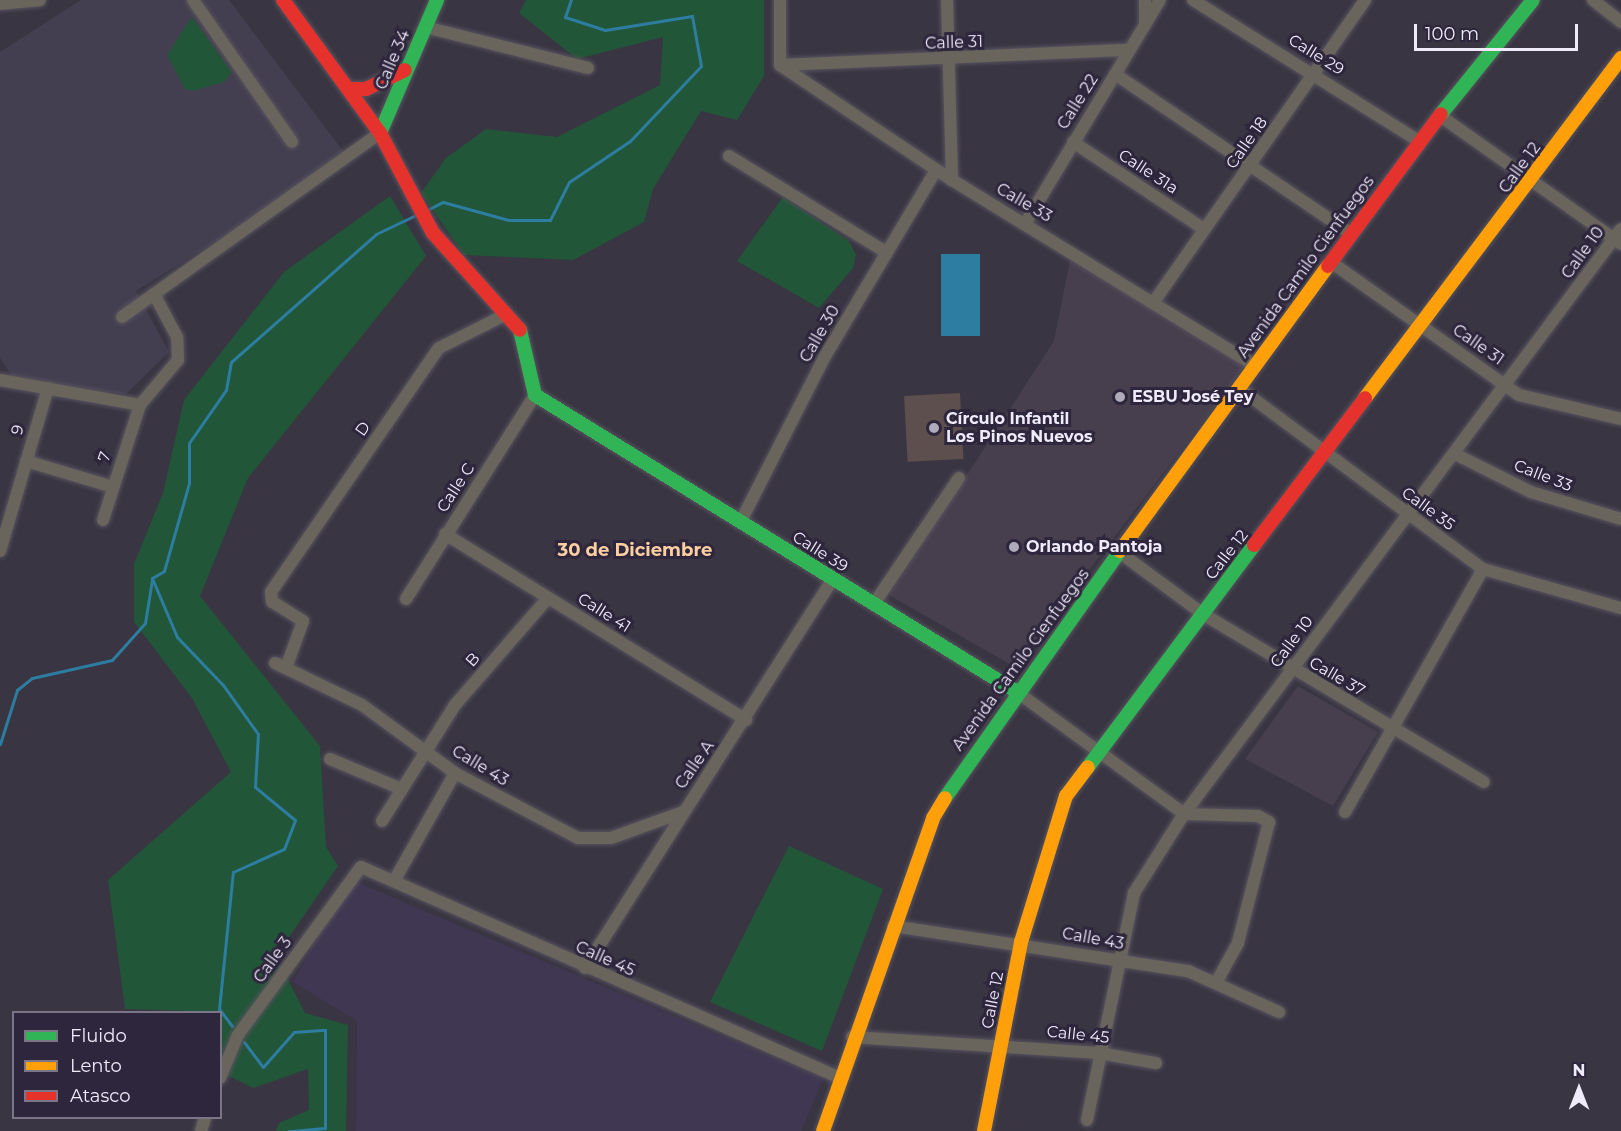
<!DOCTYPE html>
<meta charset="utf-8">
<style>
body{margin:0}
#map{position:relative;width:1621px;height:1131px;overflow:hidden;background:#393542;font-family:Montserrat,sans-serif}
div>[style]{position:absolute}
[style*='--x']{left:calc(var(--x)*1px);top:calc(var(--y)*1px);width:calc(var(--w)*1px);rotate:calc(var(--a)*1deg)}
.built>*{inset:0;background:#403752}
.education>*{inset:0;background:#473f4e}
.medical>*{inset:0;background:#443f50}
.green>*{inset:0;background:#225638}
.water>*{inset:0;background:#2d7da1;transform-origin:0 0}
.stream>*{height:3px;margin:-1.5px;padding:0 1.5px;transform-origin:1.5px;border-radius:1.5px;background:#2d7da1}
.building>*{inset:0;background:#5c4f4d;transform-origin:0 0}
.roads{filter:drop-shadow(0 0 2px #57535f) drop-shadow(0 0 2px #57535f)}
.street>*{height:12px;margin:-6px;padding:0 6px;transform-origin:6px;border-radius:6px;background:#69655c}
.fast>*{height:14px;margin:-7px;padding:0 7px;transform-origin:7px;border-radius:7px;background:#30b455}
.slow>*{height:14px;margin:-7px;padding:0 7px;transform-origin:7px;border-radius:7px;background:#ff9f0a}
.jam>*{height:14px;margin:-7px;padding:0 7px;transform-origin:7px;border-radius:7px;background:#e5322d}
.dots>*{width:16px;height:16px;translate:-50% -50%;box-sizing:border-box;border:3px solid #2d263c;border-radius:50%}
span{translate:-50% -50%;white-space:nowrap;text-align:center;line-height:1.15;-webkit-text-stroke:6px #2d263c;paint-order:stroke}
.street-label{font-size:16px;color:#efebfa}
.poi-label{font-size:16px;color:#efebfa;font-weight:700}
.left{translate:0 -50%;text-align:left}
.neighbourhood-label{font-size:18px;color:#fccfa0;font-weight:700}
.legend{position:absolute;left:12px;top:1011px;width:210px;height:108px;box-sizing:border-box;background:#2d263c;border:2px solid #7b7588;margin:0;padding:8px 10px;list-style:none;font-size:18px;color:#efebfa}
.legend li{display:flex;align-items:center;gap:12px;height:30px}
.legend b{width:30px;border:2px solid #7b7588}
.north{position:absolute;left:1549px;top:1059px;width:60px;height:60px;-webkit-text-stroke:4px #2d263c;paint-order:stroke;rotate:0deg;font-size:16px;font-weight:700;line-height:24px;text-align:center;color:#efebfa}
.north::after{content:'';display:block;margin:auto;width:21px;height:27px;background:#efebfa;clip-path:polygon(50% 0,100% 100%,50% 72%,0 100%)}
.scale{position:absolute;left:1414px;top:24px;width:164px;height:27px;box-sizing:border-box;border:3px solid #efebfa;border-top:0;padding-left:8px;font-size:18px;line-height:21px;white-space:nowrap;color:#efebfa;-webkit-text-stroke:4px #2d263c;paint-order:stroke}
</style>
<div id="map">
<div class="built">
<div style="clip-path:polygon(349px 879px,823px 1079px,801px 1131px,356px 1131px,357px 1021px,293px 982px)"></div>
</div>
<div class="education">
<div style="clip-path:polygon(1070px 260px,1245px 366px,1015px 667px,889px 595px,1054px 341px)"></div>
<div style="clip-path:polygon(1298px 686px,1378px 732px,1333px 806px,1245px 759px)"></div>
</div>
<div class="medical">
<div style="clip-path:polygon(81px 0,229px 0,343px 151px,253px 218px,136px 291px,169px 352px,126px 394px,16px 382px,0 358px,0 52px)"></div>
</div>
<div class="green">
<div style="clip-path:polygon(526px 0,764px 0,764px 76px,737px 120px,701px 111px,653px 189px,644px 222px,573px 260px,464px 255px,421px 193px,446px 158px,486px 129px,557px 137px,660px 85px,663px 37px,577px 59px,519px 13px)"></div>
<div style="clip-path:polygon(192px 17px,232px 72px,224px 82px,193px 91px,185px 89px,167px 55px)"></div>
<div style="clip-path:polygon(390px 196px,426px 256px,248px 478px,200px 596px,320px 746px,326px 847px,338px 866px,276px 956px,305px 1013px,348px 1025px,346px 1131px,276px 1131px,279px 1123px,309px 1110px,308px 1069px,253px 1088px,221px 1072px,220px 1012px,125px 1009px,108px 880px,231px 772px,192px 698px,134px 622px,134px 564px,163px 493px,184px 400px,284px 272px)"></div>
<div style="clip-path:polygon(783px 197px,849px 241px,856px 255px,853px 268px,819px 308px,737px 261px)"></div>
<div style="clip-path:polygon(789px 846px,883px 889px,822px 1051px,710px 1002px)"></div>
</div>
<div class="water">
<div style="left:941px;top:254px;width:39px;height:82px"></div>
</div>
<div class="stream">
<div style="--x:427;--y:210;--w:18;--a:-27"></div>
<div style="--x:443;--y:202;--w:68;--a:15.3"></div>
<div style="--x:509;--y:220;--w:41;--a:0"></div>
<div style="--x:550;--y:220;--w:42;--a:-63.4"></div>
<div style="--x:569;--y:182;--w:73;--a:-33.9"></div>
<div style="--x:630;--y:141;--w:103;--a:-46.6"></div>
<div style="--x:701;--y:66;--w:51;--a:-100.2"></div>
<div style="--x:692;--y:16;--w:88;--a:170.9"></div>
<div style="--x:605;--y:30;--w:42;--a:-162"></div>
<div style="--x:565;--y:17;--w:18;--a:-71"></div>
<div style="--x:0;--y:744;--w:57;--a:-72.5"></div>
<div style="--x:17;--y:690;--w:19;--a:-39"></div>
<div style="--x:32;--y:678;--w:82;--a:-12.7"></div>
<div style="--x:112;--y:660;--w:50;--a:-48.3"></div>
<div style="--x:145;--y:623;--w:44;--a:-80.8"></div>
<div style="--x:232;--y:1026;--w:21;--a:-127"></div>
<div style="--x:219;--y:1009;--w:138;--a:-84.2"></div>
<div style="--x:233;--y:872;--w:56;--a:-24.3"></div>
<div style="--x:284;--y:849;--w:31;--a:-69"></div>
<div style="--x:295;--y:820;--w:52;--a:-140.5"></div>
<div style="--x:255;--y:787;--w:53;--a:-86.8"></div>
<div style="--x:258;--y:734;--w:60;--a:-125.5"></div>
<div style="--x:223;--y:685;--w:66;--a:-133.8"></div>
<div style="--x:177;--y:637;--w:64;--a:-113"></div>
<div style="--x:152;--y:578;--w:14;--a:-30"></div>
<div style="--x:164;--y:571;--w:91;--a:-74.1"></div>
<div style="--x:189;--y:483;--w:40;--a:-90"></div>
<div style="--x:189;--y:443;--w:65;--a:-55.1"></div>
<div style="--x:226;--y:390;--w:28;--a:-80"></div>
<div style="--x:231;--y:362;--w:193;--a:-41.4"></div>
<div style="--x:376;--y:234;--w:47;--a:-25.5"></div>
<div style="--x:244;--y:1042;--w:31;--a:53"></div>
<div style="--x:263;--y:1067;--w:47;--a:-48.5"></div>
<div style="--x:294;--y:1032;--w:31;--a:-4"></div>
<div style="--x:325;--y:1030;--w:98;--a:90"></div>
<div style="--x:325;--y:1128;--w:37;--a:175"></div>
</div>
<div class="building">
<div style="left:960px;top:393px;width:66px;height:56px;rotate:87deg"></div>
</div>
<div class="roads">
<div class="street">
<div style="--x:193;--y:0;--w:173;--a:55.1"></div>
<div style="--x:780;--y:0;--w:65;--a:90"></div>
<div style="--x:947;--y:0;--w:180;--a:88.4"></div>
<div style="--x:1145;--y:0;--w:22;--a:90"></div>
<div style="--x:1193;--y:0;--w:266;--a:32"></div>
<div style="--x:1593;--y:0;--w:36;--a:38"></div>
<div style="--x:0;--y:4;--w:40;--a:-5.7"></div>
<div style="--x:425;--y:27;--w:168;--a:14.1"></div>
<div style="--x:780;--y:65;--w:207;--a:33.8"></div>
<div style="--x:952;--y:180;--w:354;--a:31.5"></div>
<div style="--x:780;--y:65;--w:349;--a:-2.5"></div>
<div style="--x:1115;--y:74;--w:285;--a:34.1"></div>
<div style="--x:1439;--y:115;--w:223;--a:35.3"></div>
<div style="--x:1073;--y:142;--w:157;--a:33.6"></div>
<div style="--x:729;--y:156;--w:185;--a:31.5"></div>
<div style="--x:1026;--y:222;--w:259;--a:-58.9"></div>
<div style="--x:1331;--y:262;--w:230;--a:35.3"></div>
<div style="--x:1519;--y:395;--w:105;--a:13.2"></div>
<div style="--x:1153;--y:303;--w:370;--a:-55"></div>
<div style="--x:122;--y:317;--w:317;--a:-35.5"></div>
<div style="--x:0;--y:380;--w:142;--a:10.1"></div>
<div style="--x:1239;--y:388;--w:304;--a:36.6"></div>
<div style="--x:1483;--y:569;--w:143;--a:15.8"></div>
<div style="--x:1457;--y:455;--w:83;--a:26.6"></div>
<div style="--x:1531;--y:492;--w:94;--a:16.7"></div>
<div style="--x:26;--y:461;--w:91;--a:16.6"></div>
<div style="--x:103;--y:520;--w:121;--a:-72.2"></div>
<div style="--x:140;--y:405;--w:59;--a:-49.8"></div>
<div style="--x:178;--y:360;--w:23;--a:-92"></div>
<div style="--x:177;--y:337;--w:49;--a:-118.1"></div>
<div style="--x:741;--y:521;--w:183;--a:-63"></div>
<div style="--x:824;--y:358;--w:219;--a:-59.2"></div>
<div style="--x:445;--y:534;--w:354;--a:31.7"></div>
<div style="--x:0;--y:551;--w:170;--a:-73.6"></div>
<div style="--x:1119;--y:552;--w:104;--a:36.4"></div>
<div style="--x:1203;--y:614;--w:327;--a:30.9"></div>
<div style="--x:406;--y:599;--w:241;--a:-57.7"></div>
<div style="--x:874;--y:604;--w:152;--a:-56"></div>
<div style="--x:275;--y:663;--w:97;--a:25.8"></div>
<div style="--x:362;--y:705;--w:115;--a:36.2"></div>
<div style="--x:455;--y:773;--w:139;--a:27.9"></div>
<div style="--x:578;--y:838;--w:33;--a:0"></div>
<div style="--x:611;--y:838;--w:77;--a:-19.9"></div>
<div style="--x:286;--y:668;--w:50;--a:-70.1"></div>
<div style="--x:303;--y:621;--w:36;--a:-148"></div>
<div style="--x:272;--y:602;--w:10;--a:-96"></div>
<div style="--x:271;--y:592;--w:296;--a:-55.5"></div>
<div style="--x:439;--y:348;--w:76;--a:-26.6"></div>
<div style="--x:1017;--y:692;--w:207;--a:36.1"></div>
<div style="--x:1184;--y:814;--w:74;--a:1.5"></div>
<div style="--x:1258;--y:816;--w:13;--a:29"></div>
<div style="--x:1269;--y:822;--w:125;--a:104.4"></div>
<div style="--x:1238;--y:943;--w:43;--a:118.9"></div>
<div style="--x:330;--y:759;--w:75;--a:22.8"></div>
<div style="--x:1345;--y:812;--w:279;--a:-60.4"></div>
<div style="--x:382;--y:821;--w:137;--a:-57.8"></div>
<div style="--x:455;--y:705;--w:142;--a:-49"></div>
<div style="--x:394;--y:881;--w:124;--a:-60.5"></div>
<div style="--x:893;--y:926;--w:298;--a:8.7"></div>
<div style="--x:1188;--y:971;--w:100;--a:24.3"></div>
<div style="--x:585;--y:968;--w:460;--a:-57.5"></div>
<div style="--x:852;--y:1037;--w:248;--a:3.7"></div>
<div style="--x:1099;--y:1053;--w:58;--a:10"></div>
<div style="--x:220;--y:1078;--w:47;--a:-67.3"></div>
<div style="--x:238;--y:1035;--w:208;--a:-53.8"></div>
<div style="--x:361;--y:867;--w:521;--a:23.76"></div>
<div style="--x:1087;--y:1120;--w:232;--a:-78.3"></div>
<div style="--x:1134;--y:893;--w:93;--a:-57.7"></div>
<div style="--x:1184;--y:814;--w:730;--a:-53.24"></div>
<div style="--x:201;--y:1131;--w:14;--a:-73"></div>
</div>
<div class="fast">
<div style="--x:1441;--y:114;--w:146;--a:-51.1"></div>
<div style="--x:380;--y:133;--w:145;--a:-66.8"></div>
<div style="--x:520;--y:330;--w:67;--a:77"></div>
<div style="--x:535;--y:395;--w:566;--a:31.64"></div>
<div style="--x:1088;--y:767;--w:277;--a:-53.2"></div>
<div style="--x:945;--y:798;--w:303;--a:-54.7"></div>
</div>
<div class="slow">
<div style="--x:1365;--y:398;--w:426;--a:-53"></div>
<div style="--x:1120;--y:551;--w:353;--a:-53.9"></div>
<div style="--x:823;--y:1131;--w:332;--a:-70.6"></div>
<div style="--x:933;--y:818;--w:23;--a:-59"></div>
<div style="--x:984;--y:1131;--w:193;--a:-78.9"></div>
<div style="--x:1021;--y:942;--w:153;--a:-72.9"></div>
<div style="--x:1066;--y:796;--w:36;--a:-53"></div>
</div>
<div class="jam">
<div style="--x:283;--y:0;--w:165;--a:53.9"></div>
<div style="--x:380;--y:133;--w:113;--a:62.1"></div>
<div style="--x:433;--y:233;--w:130;--a:48.1"></div>
<div style="--x:349;--y:89;--w:17;--a:0"></div>
<div style="--x:366;--y:89;--w:43;--a:-26"></div>
<div style="--x:1328;--y:266;--w:189;--a:-53.4"></div>
<div style="--x:1254;--y:545;--w:184;--a:-52.9"></div>
</div>
</div>
<div class="dots">
<div style="left:1120px;top:397px;background:#afabba"></div>
<div style="left:934px;top:428px;background:#afabba"></div>
<div style="left:1014px;top:547px;background:#afabba"></div>
</div>
<div class="street-label">
<span style="left:954px;top:43px;rotate:-2deg">Calle 31</span>
<span style="left:1316px;top:55px;rotate:32deg">Calle 29</span>
<span style="left:393px;top:60px;rotate:-67deg">Calle 34</span>
<span style="left:1078px;top:102px;rotate:-58deg">Calle 22</span>
<span style="left:1247px;top:143px;rotate:-55deg">Calle 18</span>
<span style="left:1520px;top:168px;rotate:-54deg">Calle 12</span>
<span style="left:1148px;top:172px;rotate:33deg">Calle 31a</span>
<span style="left:1024px;top:203px;rotate:30deg">Calle 33</span>
<span style="left:1583px;top:253px;rotate:-54deg">Calle 10</span>
<span style="left:1306px;top:267px;rotate:-54deg">Avenida Camilo Cienfuegos</span>
<span style="left:820px;top:334px;rotate:-60deg">Calle 30</span>
<span style="left:1478px;top:345px;rotate:35deg">Calle 31</span>
<span style="left:363px;top:429px;rotate:-55deg">D</span>
<span style="left:18px;top:430px;rotate:-74deg">9</span>
<span style="left:105px;top:457px;rotate:-71deg">7</span>
<span style="left:1543px;top:476px;rotate:21deg">Calle 33</span>
<span style="left:456px;top:488px;rotate:-57deg">Calle C</span>
<span style="left:1428px;top:509px;rotate:36deg">Calle 35</span>
<span style="left:820px;top:552px;rotate:32deg">Calle 39</span>
<span style="left:1227px;top:555px;rotate:-52deg">Calle 12</span>
<span style="left:604px;top:613px;rotate:32deg">Calle 41</span>
<span style="left:1292px;top:642px;rotate:-53deg">Calle 10</span>
<span style="left:473px;top:660px;rotate:-48deg">B</span>
<span style="left:1021px;top:660px;rotate:-54deg">Avenida Camilo Cienfuegos</span>
<span style="left:1337px;top:677px;rotate:30deg">Calle 37</span>
<span style="left:695px;top:765px;rotate:-55deg">Calle A</span>
<span style="left:480px;top:766px;rotate:31deg">Calle 43</span>
<span style="left:1093px;top:939px;rotate:10deg">Calle 43</span>
<span style="left:605px;top:959px;rotate:24deg">Calle 45</span>
<span style="left:273px;top:960px;rotate:-54deg">Calle 3</span>
<span style="left:993px;top:1000px;rotate:-79deg">Calle 12</span>
<span style="left:1078px;top:1035px;rotate:6deg">Calle 45</span>
</div>
<div class="poi-label">
<span class="left" style="left:1132px;top:397px">ESBU José Tey</span>
<span class="left" style="left:946px;top:428px">Círculo Infantil<br>Los Pinos Nuevos</span>
<span class="left" style="left:1026px;top:547px">Orlando Pantoja</span>
</div>
<div class="neighbourhood-label">
<span style="left:635px;top:550px">30 de Diciembre</span>
</div>
<ul class="legend">
<li><b style="height:8px;background:#30b455"></b>Fluido</li>
<li><b style="height:8px;background:#ff9f0a"></b>Lento</li>
<li><b style="height:8px;background:#e5322d"></b>Atasco</li>
</ul>
<div class="north">N</div>
<div class="scale">100 m</div>
</div>
